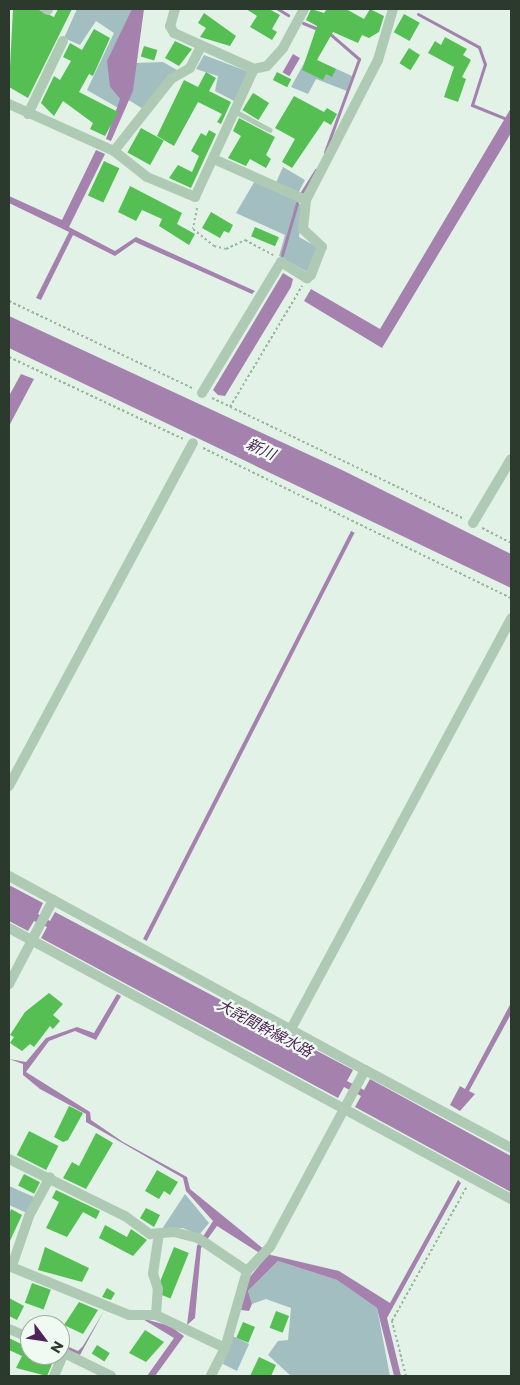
<!DOCTYPE html>
<meta charset="utf-8">
<style>
body{margin:0}
#map{position:relative;width:520px;height:1385px;overflow:hidden;background:#e2f2e7;font-family:Montserrat,"Noto Sans JP",sans-serif}
div>[style]{position:absolute}
[style*='--x']{left:calc(var(--x)*1px);top:calc(var(--y)*1px);width:calc(var(--w)*1px);rotate:calc(var(--a)*1deg)}
.green>*{inset:0;background:#a2bec1}
.water>*{inset:0;background:#a582ae;transform-origin:0 0}
.stream>*{height:3px;margin:-1.5px;padding:0 1.5px;transform-origin:1.5px;border-radius:1.5px;background:#a582ae}
.building>*{inset:0;background:#55bf54;transform-origin:0 0}
.path>*{height:2px;margin-top:-1px;transform-origin:0;background:repeating-linear-gradient(90deg,#98b69e 0 2.5px,transparent 0 5px)}
.service>*{height:5px;margin:-2.5px;padding:0 2.5px;transform-origin:2.5px;border-radius:2.5px;background:#aecab4}
.minor>*{height:10px;margin:-5px;padding:0 5px;transform-origin:5px;border-radius:5px;background:#aecab4}
span{translate:-50% -50%;white-space:nowrap;text-align:center;line-height:1.15;-webkit-text-stroke:4.5px #effaf2;paint-order:stroke}
.water-label{font-size:15px;color:#4f2459;font-style:italic}
.frame{position:absolute;inset:0;border:10px solid #2c3a2d;pointer-events:none}
.north{position:absolute;left:20px;top:1315px;width:50px;height:50px;box-sizing:border-box;background:#effaf2;border:1px solid #a1ada3;border-radius:50%;rotate:121deg;font-size:14px;font-weight:700;line-height:20px;text-align:center;color:#2c3a2d}
.north::after{content:'';display:block;margin:auto;width:18px;height:22px;background:#4f2459;clip-path:polygon(50% 0,100% 100%,50% 72%,0 100%)}
</style>
<div id="map">
<div class="green">
<div style="clip-path:polygon(77px 9px,132px 9px,110px 87px,120px 99px,120px 109px,87px 90px,114px 33px,96px 21px,80px 45px,64px 38px)"></div>
<div style="clip-path:polygon(204px 55px,249px 72px,236px 102px,215px 91px,218px 76px,196px 69px)"></div>
<div style="clip-path:polygon(308px 56px,352px 76px,347px 91px,316px 79px,308px 94px,291px 87px)"></div>
<div style="clip-path:polygon(163px 62px,177px 70px,143px 109px,127px 99px,133px 91px,134px 63px)"></div>
<div style="clip-path:polygon(283px 167px,305px 180px,295px 199px,302px 206px,299px 237px,317px 247px,307px 272px,279px 256px,285px 235px,236px 213px,256px 179px,273px 189px)"></div>
<div style="clip-path:polygon(9px 1186px,34px 1197px,27px 1213px,9px 1205px)"></div>
<div style="clip-path:polygon(185px 1194px,209px 1223px,199px 1235px,183px 1228px,162px 1229px)"></div>
<div style="clip-path:polygon(278px 1261px,337px 1280px,377px 1308px,390px 1376px,291px 1376px,268px 1355px,278px 1341px,288px 1340px,291px 1308px,266px 1299px,252px 1304px,248px 1291px)"></div>
<div style="clip-path:polygon(231px 1335px,249px 1344px,237px 1371px,223px 1364px)"></div>
</div>
<div class="water">
<div style="clip-path:polygon(132px 9px,144px 9px,133px 91px,111px 141px,106px 139px,120px 99px,110px 87px,107px 61px)"></div>
<div style="left:293px;top:54px;width:8px;height:21px;rotate:30deg"></div>
<div style="clip-path:polygon(511px 108px,511px 133px,382px 348px,304px 301px,311px 289px,380px 329px)"></div>
<div style="clip-path:polygon(96px 150px,105px 154px,69px 227px,115px 251px,136px 237px,255px 291px,252px 294px,135px 242px,115px 256px,73px 235px,41px 300px,36px 298px,69px 232px,9px 203px,9px 196px,62px 220px)"></div>
<div style="clip-path:polygon(283px 273px,293px 279px,291px 287px,225px 396px,218px 395px,213px 390px)"></div>
<div style="clip-path:polygon(9px 316px,342px 470px,511px 554px,511px 588px,9px 348px)"></div>
<div style="clip-path:polygon(21px 374px,34px 379px,9px 426px,9px 396px)"></div>
<div style="left:351px;top:531px;width:4px;height:458px;rotate:27deg"></div>
<div style="clip-path:polygon(9px 885px,43px 903px,38px 914px,50px 921px,55px 912px,353px 1070px,347px 1081px,364px 1090px,370px 1079px,511px 1156px,511px 1192px,355px 1107px,361px 1096px,344px 1087px,338px 1098px,41px 938px,47px 927px,34px 921px,28px 931px,9px 921px)"></div>
<div style="clip-path:polygon(117px 994px,121px 996px,96px 1040px,75px 1031px,49px 1041px,26px 1072px,90px 1112px,91px 1120px,123px 1142px,187px 1177px,190px 1189px,271px 1255px,339px 1271px,390px 1303px,458px 1180px,461px 1183px,387px 1318px,401px 1376px,394px 1376px,377px 1308px,337px 1280px,278px 1261px,248px 1291px,252px 1304px,249px 1311px,241px 1310px,246px 1282px,266px 1257px,217px 1226px,201px 1248px,195px 1318px,187px 1325px,197px 1246px,213px 1221px,186px 1191px,183px 1178px,86px 1122px,86px 1114px,40px 1089px,23px 1075px,23px 1064px,9px 1059px,26px 1062px,46px 1038px,77px 1027px,94px 1033px)"></div>
<div style="clip-path:polygon(511px 1003px,511px 1014px,469px 1091px,475px 1094px,460px 1111px,450px 1105px,460px 1086px,465px 1089px)"></div>
<div style="clip-path:polygon(104px 1311px,80px 1355px,60px 1346px,60px 1343px,78px 1351px,83px 1346px)"></div>
<div style="clip-path:polygon(141px 1318px,170px 1326px,184px 1336px,155px 1376px,147px 1376px,174px 1338px)"></div>
</div>
<div class="stream">
<div style="--x:278;--y:9;--w:12;--a:31"></div>
<div style="--x:418;--y:14;--w:69;--a:28.4"></div>
<div style="--x:479;--y:47;--w:18;--a:71"></div>
<div style="--x:485;--y:64;--w:43;--a:107.6"></div>
<div style="--x:472;--y:105;--w:35;--a:22"></div>
<div style="--x:303;--y:23;--w:16;--a:22"></div>
<div style="--x:325;--y:152;--w:99;--a:-69.9"></div>
<div style="--x:359;--y:59;--w:40;--a:-139"></div>
<div style="--x:302;--y:192;--w:26;--a:-58"></div>
<div style="--x:282;--y:255;--w:54;--a:-73.9"></div>
</div>
<div class="building">
<div style="clip-path:polygon(13px 9px,37px 9px,54px 17px,58px 9px,72px 9px,28px 98px,9px 87px)"></div>
<div style="clip-path:polygon(246px 9px,269px 9px,280px 15px,272px 29px,277px 32px,272px 40px,250px 27px,257px 16px)"></div>
<div style="clip-path:polygon(311px 9px,324px 13px,327px 9px,346px 9px,364px 19px,370px 9px,384px 16px,379px 32px,369px 38px,362px 35px,358px 43px,333px 32px,317px 60px,336px 69px,332px 77px,326px 74px,323px 80px,302px 70px,317px 26px,306px 20px)"></div>
<div style="clip-path:polygon(204px 13px,236px 36px,230px 46px,200px 37px,206px 28px,198px 23px)"></div>
<div style="left:404px;top:14px;width:18px;height:21px;rotate:29deg"></div>
<div style="clip-path:polygon(94px 29px,110px 38px,93px 76px,89px 74px,79px 92px,118px 112px,105px 136px,90px 129px,93px 123px,63px 101px,54px 116px,41px 103px,54px 76px,60px 80px,71px 61px,63px 57px,70px 43px,82px 50px)"></div>
<div style="clip-path:polygon(445px 37px,467px 49px,463px 55px,471px 60px,462px 77px,466px 79px,458px 102px,444px 97px,454px 67px,428px 53px,435px 41px,441px 45px)"></div>
<div style="clip-path:polygon(175px 41px,192px 49px,179px 66px,165px 58px)"></div>
<div style="left:144px;top:46px;width:14px;height:11px;rotate:17deg"></div>
<div style="left:409px;top:48px;width:13px;height:18px;rotate:32deg"></div>
<div style="clip-path:polygon(206px 72px,216px 78px,209px 91px,231px 102px,221px 124px,217px 122px,222px 114px,198px 102px,174px 146px,157px 136px,184px 80px,198px 87px)"></div>
<div style="left:277px;top:72px;width:16px;height:9px;rotate:27deg"></div>
<div style="left:253px;top:93px;width:19px;height:20px;rotate:32deg"></div>
<div style="clip-path:polygon(294px 96px,324px 112px,327px 108px,337px 114px,331px 125px,324px 121px,292px 168px,282px 162px,295px 139px,275px 128px)"></div>
<div style="clip-path:polygon(239px 118px,275px 137px,266px 155px,271px 159px,266px 168px,250px 159px,246px 166px,228px 158px,241px 136px,233px 131px)"></div>
<div style="left:141px;top:128px;width:26px;height:28px;rotate:29deg"></div>
<div style="clip-path:polygon(209px 130px,216px 134px,191px 188px,169px 178px,178px 165px,192px 172px,199px 156px,191px 151px,201px 133px,206px 136px)"></div>
<div style="left:104px;top:161px;width:17px;height:38px;rotate:25deg"></div>
<div style="clip-path:polygon(130px 186px,182px 213px,177px 224px,195px 234px,189px 245px,159px 226px,162px 219px,142px 210px,136px 221px,118px 212px)"></div>
<div style="clip-path:polygon(211px 212px,233px 225px,229px 233px,224px 231px,220px 238px,202px 228px)"></div>
<div style="left:255px;top:227px;width:26px;height:10px;rotate:23deg"></div>
<div style="clip-path:polygon(49px 993px,63px 1004px,53px 1015px,60px 1021px,53px 1029px,50px 1026px,34px 1047px,30px 1044px,22px 1051px,10px 1043px,14px 1037px,10px 1035px,25px 1012px)"></div>
<div style="clip-path:polygon(69px 1106px,83px 1113px,68px 1140px,63px 1142px,54px 1137px)"></div>
<div style="left:29px;top:1131px;width:33px;height:27px;rotate:27deg"></div>
<div style="clip-path:polygon(96px 1133px,113px 1143px,86px 1189px,63px 1178px,72px 1162px,79px 1166px)"></div>
<div style="clip-path:polygon(157px 1170px,178px 1182px,170px 1195px,164px 1191px,159px 1199px,145px 1191px)"></div>
<div style="left:24px;top:1174px;width:18px;height:13px;rotate:27deg"></div>
<div style="clip-path:polygon(56px 1190px,100px 1211px,96px 1219px,83px 1212px,67px 1237px,46px 1228px,59px 1202px,52px 1198px)"></div>
<div style="clip-path:polygon(146px 1208px,160px 1215px,154px 1227px,140px 1218px)"></div>
<div style="clip-path:polygon(11px 1209px,22px 1215px,9px 1243px,9px 1215px)"></div>
<div style="clip-path:polygon(105px 1225px,127px 1237px,131px 1229px,147px 1240px,133px 1256px,99px 1238px)"></div>
<div style="clip-path:polygon(45px 1247px,89px 1268px,82px 1282px,38px 1270px)"></div>
<div style="left:174px;top:1247px;width:16px;height:49px;rotate:22deg"></div>
<div style="left:32px;top:1283px;width:20px;height:21px;rotate:20deg"></div>
<div style="clip-path:polygon(107px 1288px,115px 1293px,111px 1300px,102px 1297px)"></div>
<div style="clip-path:polygon(9px 1298px,24px 1306px,17px 1320px,9px 1316px)"></div>
<div style="clip-path:polygon(79px 1302px,98px 1310px,83px 1334px,64px 1325px)"></div>
<div style="left:276px;top:1311px;width:14px;height:18px;rotate:21deg"></div>
<div style="left:243px;top:1322px;width:13px;height:17px;rotate:23deg"></div>
<div style="clip-path:polygon(145px 1330px,164px 1342px,146px 1362px,129px 1353px)"></div>
<div style="clip-path:polygon(9px 1338px,27px 1347px,30px 1345px,30px 1355px,52px 1364px,47px 1376px,16px 1368px,22px 1356px,9px 1350px)"></div>
<div style="left:97px;top:1345px;width:15px;height:10px;rotate:32deg"></div>
<div style="clip-path:polygon(259px 1357px,276px 1365px,271px 1376px,250px 1376px)"></div>
</div>
<div class="path">
<div style="--x:197;--y:208;--w:21;--a:101"></div>
<div style="--x:193;--y:229;--w:27;--a:39"></div>
<div style="--x:214;--y:246;--w:12;--a:14"></div>
<div style="--x:226;--y:249;--w:21;--a:-25"></div>
<div style="--x:245;--y:240;--w:32;--a:28"></div>
<div style="--x:9;--y:301;--w:203;--a:25.4"></div>
<div style="--x:9;--y:357;--w:192;--a:25.2"></div>
<div style="--x:212;--y:398;--w:280;--a:25.6"></div>
<div style="--x:230;--y:407;--w:141;--a:-59.2"></div>
<div style="--x:203;--y:448;--w:343;--a:26"></div>
<div style="--x:482;--y:528;--w:33;--a:27"></div>
<div style="--x:406;--y:1376;--w:57;--a:-104.3"></div>
<div style="--x:392;--y:1321;--w:154;--a:-60.9"></div>
</div>
<div class="service">
<div style="--x:236;--y:112;--w:38;--a:28"></div>
</div>
<div class="minor">
<div style="--x:46;--y:9;--w:2;--a:27"></div>
<div style="--x:175;--y:9;--w:18;--a:106"></div>
<div style="--x:170;--y:26;--w:8;--a:60"></div>
<div style="--x:174;--y:33;--w:88;--a:24.2"></div>
<div style="--x:254;--y:69;--w:13;--a:-13"></div>
<div style="--x:267;--y:66;--w:24;--a:-48"></div>
<div style="--x:283;--y:48;--w:44;--a:-61.7"></div>
<div style="--x:9;--y:104;--w:115;--a:24.1"></div>
<div style="--x:114;--y:151;--w:42;--a:38.2"></div>
<div style="--x:147;--y:177;--w:52;--a:22.6"></div>
<div style="--x:195;--y:197;--w:141;--a:-65.3"></div>
<div style="--x:28;--y:114;--w:81;--a:-64.4"></div>
<div style="--x:114;--y:151;--w:92;--a:-51.6"></div>
<div style="--x:171;--y:79;--w:22;--a:-30"></div>
<div style="--x:190;--y:68;--w:22;--a:-63"></div>
<div style="--x:216;--y:160;--w:98;--a:24"></div>
<div style="--x:202;--y:393;--w:153;--a:-58.9"></div>
<div style="--x:281;--y:262;--w:31;--a:32"></div>
<div style="--x:307;--y:278;--w:5;--a:-37"></div>
<div style="--x:311;--y:275;--w:30;--a:-69"></div>
<div style="--x:322;--y:247;--w:26;--a:-137"></div>
<div style="--x:303;--y:229;--w:29;--a:-84"></div>
<div style="--x:306;--y:200;--w:157;--a:-62.8"></div>
<div style="--x:378;--y:60;--w:53;--a:-73.6"></div>
<div style="--x:473;--y:523;--w:74;--a:-59.3"></div>
<div style="--x:9;--y:786;--w:389;--a:-61.8"></div>
<div style="--x:9;--y:876;--w:50;--a:28.6"></div>
<div style="--x:53;--y:900;--w:95;--a:117.6"></div>
<div style="--x:53;--y:900;--w:355;--a:28.6"></div>
<div style="--x:365;--y:1070;--w:201;--a:118.2"></div>
<div style="--x:270;--y:1247;--w:33;--a:134"></div>
<div style="--x:247;--y:1271;--w:80;--a:105.9"></div>
<div style="--x:225;--y:1348;--w:31;--a:117"></div>
<div style="--x:9;--y:928;--w:570;--a:28.36"></div>
<div style="--x:291;--y:1029;--w:466;--a:-61.8"></div>
<div style="--x:365;--y:1070;--w:166;--a:28.1"></div>
<div style="--x:9;--y:1159;--w:129;--a:26.2"></div>
<div style="--x:125;--y:1216;--w:31;--a:36"></div>
<div style="--x:150;--y:1234;--w:24;--a:-5"></div>
<div style="--x:174;--y:1232;--w:25;--a:14"></div>
<div style="--x:198;--y:1238;--w:59;--a:34"></div>
<div style="--x:9;--y:1266;--w:130;--a:22.2"></div>
<div style="--x:129;--y:1315;--w:27;--a:0"></div>
<div style="--x:156;--y:1315;--w:76;--a:25.6"></div>
<div style="--x:12;--y:1266;--w:53;--a:-71.2"></div>
<div style="--x:29;--y:1216;--w:44;--a:-61.7"></div>
<div style="--x:156;--y:1315;--w:26;--a:-86"></div>
<div style="--x:158;--y:1289;--w:16;--a:-108"></div>
<div style="--x:153;--y:1274;--w:41;--a:-81.7"></div>
<div style="--x:9;--y:1329;--w:23;--a:23"></div>
<div style="--x:60;--y:1351;--w:57;--a:26.1"></div>
<div style="--x:54;--y:1376;--w:25;--a:-67"></div>
</div>
<div class="water-label">
<span style="left:261px;top:449px;rotate:25deg">新川</span>
<span style="left:265px;top:1028px;rotate:28deg">大詫間幹線水路</span>
</div>
<div class="frame"></div>
<div class="north">N</div>
</div>
